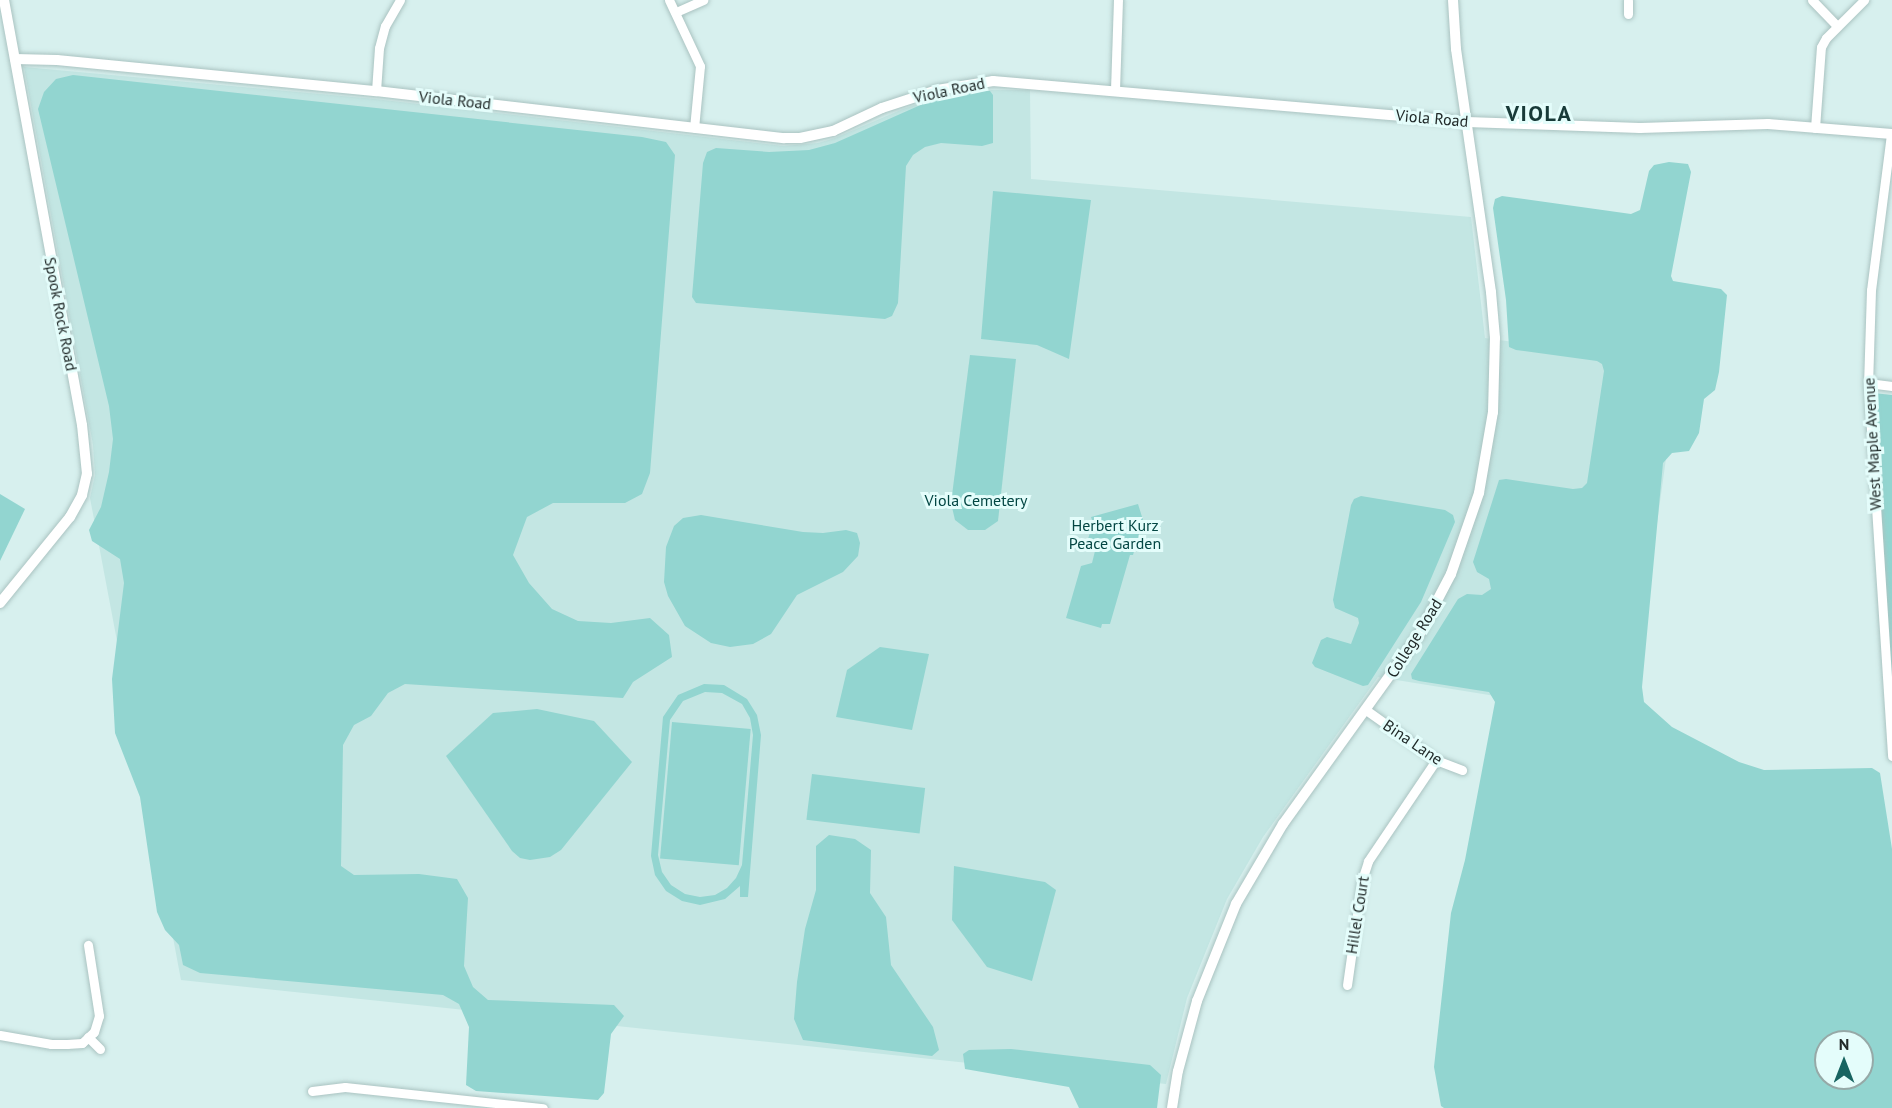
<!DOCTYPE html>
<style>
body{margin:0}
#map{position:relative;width:1892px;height:1108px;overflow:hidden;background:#d7f0ee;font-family:"PT Sans",sans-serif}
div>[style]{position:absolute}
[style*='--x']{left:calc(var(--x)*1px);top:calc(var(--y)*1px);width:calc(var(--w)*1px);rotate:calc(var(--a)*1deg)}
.built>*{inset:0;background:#c3e6e3}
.green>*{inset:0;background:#92d5d0;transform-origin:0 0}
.roads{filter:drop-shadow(0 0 2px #aac3c1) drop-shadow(0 0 2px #aac3c1)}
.minor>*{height:9px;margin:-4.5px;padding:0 4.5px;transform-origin:4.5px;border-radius:4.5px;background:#fff}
.tertiary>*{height:10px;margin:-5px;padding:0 5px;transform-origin:5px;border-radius:5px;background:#fff}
span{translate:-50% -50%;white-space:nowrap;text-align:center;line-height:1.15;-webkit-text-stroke:6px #e4fdfb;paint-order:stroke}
.street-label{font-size:16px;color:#212a29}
.park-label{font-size:16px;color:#034643}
.district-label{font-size:22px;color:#183a38;font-weight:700;letter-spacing:1.5px}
.north{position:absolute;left:1814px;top:1030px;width:60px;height:60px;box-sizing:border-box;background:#e4fdfb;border:2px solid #96a9a7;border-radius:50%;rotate:0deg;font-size:16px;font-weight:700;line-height:24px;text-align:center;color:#212a29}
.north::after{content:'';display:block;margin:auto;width:21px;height:27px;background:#176461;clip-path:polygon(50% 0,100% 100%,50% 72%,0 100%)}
</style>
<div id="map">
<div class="built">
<div style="clip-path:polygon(24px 67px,375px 99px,783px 146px,818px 143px,835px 138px,903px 109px,939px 97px,976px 90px,1030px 90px,1031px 179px,1471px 217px,1485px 338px,1679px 365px,1630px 718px,1378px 677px,1263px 837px,1227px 899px,1187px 998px,1166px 1084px,181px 980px,90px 498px,95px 475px,93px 445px)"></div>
</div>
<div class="green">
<div style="clip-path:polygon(73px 75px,642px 137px,666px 142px,675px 155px,650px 473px,642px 494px,625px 503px,553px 503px,527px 517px,513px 555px,529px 583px,552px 609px,578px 621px,611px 623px,650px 618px,669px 635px,672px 657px,633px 682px,623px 698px,405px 684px,388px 693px,371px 716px,354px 725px,343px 745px,341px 866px,354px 875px,419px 874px,457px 879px,468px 898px,464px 966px,473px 987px,488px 1000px,614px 1005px,624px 1016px,611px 1034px,604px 1093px,598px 1100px,476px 1091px,466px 1085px,469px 1027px,459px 1004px,443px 995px,200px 973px,183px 965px,179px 945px,165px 930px,157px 912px,140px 797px,115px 733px,112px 679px,124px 583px,120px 559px,92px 541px,89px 530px,101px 507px,109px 472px,113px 439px,109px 406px,38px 109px,44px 92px,56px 79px)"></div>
<div style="clip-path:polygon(978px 91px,990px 91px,993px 95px,993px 143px,982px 146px,941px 143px,925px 147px,913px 155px,906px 166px,898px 303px,892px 316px,885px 319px,696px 303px,692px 297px,703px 163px,707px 152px,716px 148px,769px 152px,809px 150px,835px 143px,925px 103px)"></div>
<div style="clip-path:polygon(evenodd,1669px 162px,1688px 164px,1691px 172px,1671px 276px,1673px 281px,1721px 289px,1727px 295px,1719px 372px,1715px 390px,1704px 399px,1699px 433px,1689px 451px,1672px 453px,1663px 463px,1642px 687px,1644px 702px,1672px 727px,1739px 762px,1764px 770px,1872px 768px,1880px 773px,1892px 849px,1892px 1108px,1444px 1108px,1441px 1106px,1434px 1067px,1451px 913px,1465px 860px,1495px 702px,1489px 692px,1419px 681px,1412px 679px,1411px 674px,1458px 599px,1467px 594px,1482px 595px,1491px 589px,1489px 579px,1477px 572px,1473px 562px,1499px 480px,1506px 479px,1573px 489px,1582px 488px,1587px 483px,1604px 371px,1602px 364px,1597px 361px,1516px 350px,1509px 347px,1506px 300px,1493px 208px,1495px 199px,1502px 196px,1631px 214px,1640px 210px,1649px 171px,1654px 165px,1669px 162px,1826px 1042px,1862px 1042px,1862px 1078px,1826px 1078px,1826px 1042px)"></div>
<div style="clip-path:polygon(993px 191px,1091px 200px,1069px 359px,1037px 345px,981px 339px)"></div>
<div style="clip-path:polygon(970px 355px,1016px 359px,998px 521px,985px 530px,968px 530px,955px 520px,951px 503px)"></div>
<div style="clip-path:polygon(1874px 393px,1892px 395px,1892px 746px,1889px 734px,1885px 569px)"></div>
<div style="clip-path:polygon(0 494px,25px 509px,0 561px)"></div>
<div style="clip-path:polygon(1361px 496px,1445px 510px,1453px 515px,1455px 522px,1421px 602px,1368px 685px,1363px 686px,1315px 667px,1312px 663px,1321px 640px,1327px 637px,1351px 644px,1359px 623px,1358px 618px,1335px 608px,1333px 600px,1351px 505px,1354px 499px)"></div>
<div style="clip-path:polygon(1138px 504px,1143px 520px,1133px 555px,1130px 555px,1110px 624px,1102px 624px,1101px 628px,1066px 618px,1081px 566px,1092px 563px,1096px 547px,1088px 539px,1093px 523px,1091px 517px)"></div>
<div style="clip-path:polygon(701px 515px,803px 532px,823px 533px,846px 530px,857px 533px,860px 543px,858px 556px,843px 572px,797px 595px,771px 634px,753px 644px,730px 647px,711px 643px,685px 626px,668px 596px,664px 582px,666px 547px,674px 526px,683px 518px)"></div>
<div style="clip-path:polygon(880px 647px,929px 654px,912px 730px,836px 717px,847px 670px)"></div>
<div style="clip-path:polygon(evenodd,704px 684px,724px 685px,747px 699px,757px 715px,761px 735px,748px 897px,740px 897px,740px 886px,725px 899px,700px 905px,682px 901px,666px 891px,655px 875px,651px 856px,663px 717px,678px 695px,704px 684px,705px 692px,722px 693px,742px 704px,750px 718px,753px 735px,742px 865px,736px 878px,727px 888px,715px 895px,700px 897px,685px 894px,671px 885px,662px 872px,658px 855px,670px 720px,683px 701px,705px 692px)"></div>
<div style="clip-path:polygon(537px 709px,594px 721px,632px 762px,561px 850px,550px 857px,530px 860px,520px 858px,512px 851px,446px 756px,493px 713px)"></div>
<div style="left:672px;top:722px;width:79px;height:137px;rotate:5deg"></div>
<div style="left:812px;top:774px;width:114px;height:46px;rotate:7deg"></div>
<div style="clip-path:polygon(829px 835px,855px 839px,871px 850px,870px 893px,886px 917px,891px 965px,933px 1027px,939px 1050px,932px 1056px,803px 1040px,794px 1019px,797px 982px,805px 929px,816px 890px,816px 846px)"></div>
<div style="clip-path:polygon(954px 866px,1045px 882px,1056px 890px,1032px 981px,987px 967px,952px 920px)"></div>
<div style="clip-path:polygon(1011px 1049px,1150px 1065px,1161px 1075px,1157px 1108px,1079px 1108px,1069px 1087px,965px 1069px,963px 1054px,969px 1050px)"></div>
</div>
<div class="roads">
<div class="minor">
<div style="--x:669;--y:0;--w:73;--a:64.8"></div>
<div style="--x:700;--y:66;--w:62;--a:95.5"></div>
<div style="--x:1812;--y:0;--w:36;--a:46"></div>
<div style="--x:676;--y:12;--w:30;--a:-24"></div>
<div style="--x:1628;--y:14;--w:14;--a:-90"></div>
<div style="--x:1115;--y:90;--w:90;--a:-88.1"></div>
<div style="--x:376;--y:91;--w:43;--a:-86"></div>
<div style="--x:379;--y:48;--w:23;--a:-75"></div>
<div style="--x:385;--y:26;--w:30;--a:-60"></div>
<div style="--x:1815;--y:128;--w:81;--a:-85.8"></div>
<div style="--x:1821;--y:47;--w:10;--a:-61"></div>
<div style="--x:1826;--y:38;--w:54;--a:-45"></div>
<div style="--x:1891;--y:134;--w:157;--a:97.3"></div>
<div style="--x:1871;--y:290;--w:93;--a:91.8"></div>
<div style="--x:1868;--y:383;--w:374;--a:86.3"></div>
<div style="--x:1868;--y:383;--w:24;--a:7"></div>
<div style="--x:1366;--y:710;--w:86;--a:35.5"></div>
<div style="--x:1436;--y:760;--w:28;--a:21"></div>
<div style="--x:1347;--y:985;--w:106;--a:-81.9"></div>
<div style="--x:1362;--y:880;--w:20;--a:-72"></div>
<div style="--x:1368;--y:861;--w:122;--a:-56"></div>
<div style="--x:0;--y:1035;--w:52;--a:10"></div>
<div style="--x:51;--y:1044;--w:16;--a:0"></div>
<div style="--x:67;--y:1044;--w:15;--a:-4"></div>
<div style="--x:82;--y:1043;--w:16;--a:-43"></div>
<div style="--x:94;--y:1032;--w:17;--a:-73"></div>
<div style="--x:99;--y:1016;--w:72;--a:-98.8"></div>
<div style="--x:88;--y:1037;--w:17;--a:45"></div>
<div style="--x:312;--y:1091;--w:33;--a:-7"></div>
<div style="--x:345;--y:1087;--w:199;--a:6.1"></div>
</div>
<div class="tertiary">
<div style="--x:15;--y:59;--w:42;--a:1.4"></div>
<div style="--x:57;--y:60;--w:321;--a:5.6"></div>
<div style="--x:376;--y:91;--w:411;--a:6.6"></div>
<div style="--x:784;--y:138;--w:16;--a:0"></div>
<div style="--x:800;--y:138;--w:34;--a:-12"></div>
<div style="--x:833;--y:131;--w:54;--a:-25.1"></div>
<div style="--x:882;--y:108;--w:58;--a:-18.1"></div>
<div style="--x:937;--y:90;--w:57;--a:-9.1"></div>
<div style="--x:993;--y:81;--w:476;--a:4.9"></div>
<div style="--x:1467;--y:122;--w:173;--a:2"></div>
<div style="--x:1640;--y:128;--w:128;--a:-1.8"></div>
<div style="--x:1768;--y:124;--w:124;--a:4.6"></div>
<div style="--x:0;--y:603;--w:111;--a:-50.9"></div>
<div style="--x:70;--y:517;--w:25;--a:-61"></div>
<div style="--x:82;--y:495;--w:22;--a:-77"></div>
<div style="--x:87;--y:474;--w:49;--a:-95.8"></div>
<div style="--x:82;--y:425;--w:432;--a:-100.4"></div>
<div style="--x:1172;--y:1108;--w:37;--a:-81"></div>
<div style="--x:1178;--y:1071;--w:73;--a:-74.8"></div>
<div style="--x:1197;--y:1001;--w:105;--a:-68.1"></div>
<div style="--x:1236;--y:904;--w:93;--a:-59.6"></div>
<div style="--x:1283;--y:824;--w:233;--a:-54.3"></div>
<div style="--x:1419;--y:635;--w:69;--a:-62.3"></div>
<div style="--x:1451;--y:574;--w:86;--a:-70.9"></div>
<div style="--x:1479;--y:493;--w:82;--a:-80.2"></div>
<div style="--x:1493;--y:412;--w:74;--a:-88.5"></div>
<div style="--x:1495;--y:338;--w:46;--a:-95"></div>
<div style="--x:1491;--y:292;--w:246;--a:-98.2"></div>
<div style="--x:1456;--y:49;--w:49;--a:-93.5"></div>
</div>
</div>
<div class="street-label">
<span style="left:949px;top:90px;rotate:-12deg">Viola Road</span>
<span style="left:455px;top:100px;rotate:6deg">Viola Road</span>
<span style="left:1432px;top:118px;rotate:5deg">Viola Road</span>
<span style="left:61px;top:314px;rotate:79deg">Spook Rock Road</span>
<span style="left:1872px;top:444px;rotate:-93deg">West Maple Avenue</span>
<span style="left:1414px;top:638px;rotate:-58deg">College Road</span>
<span style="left:1413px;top:742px;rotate:34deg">Bina Lane</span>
<span style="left:1357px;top:915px;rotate:-81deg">Hillel Court</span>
</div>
<div class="park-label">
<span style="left:976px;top:500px">Viola Cemetery</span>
<span style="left:1115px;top:534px">Herbert Kurz<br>Peace Garden</span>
</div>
<div class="district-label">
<span style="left:1539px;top:114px">VIOLA</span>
</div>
<div class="north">N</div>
</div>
